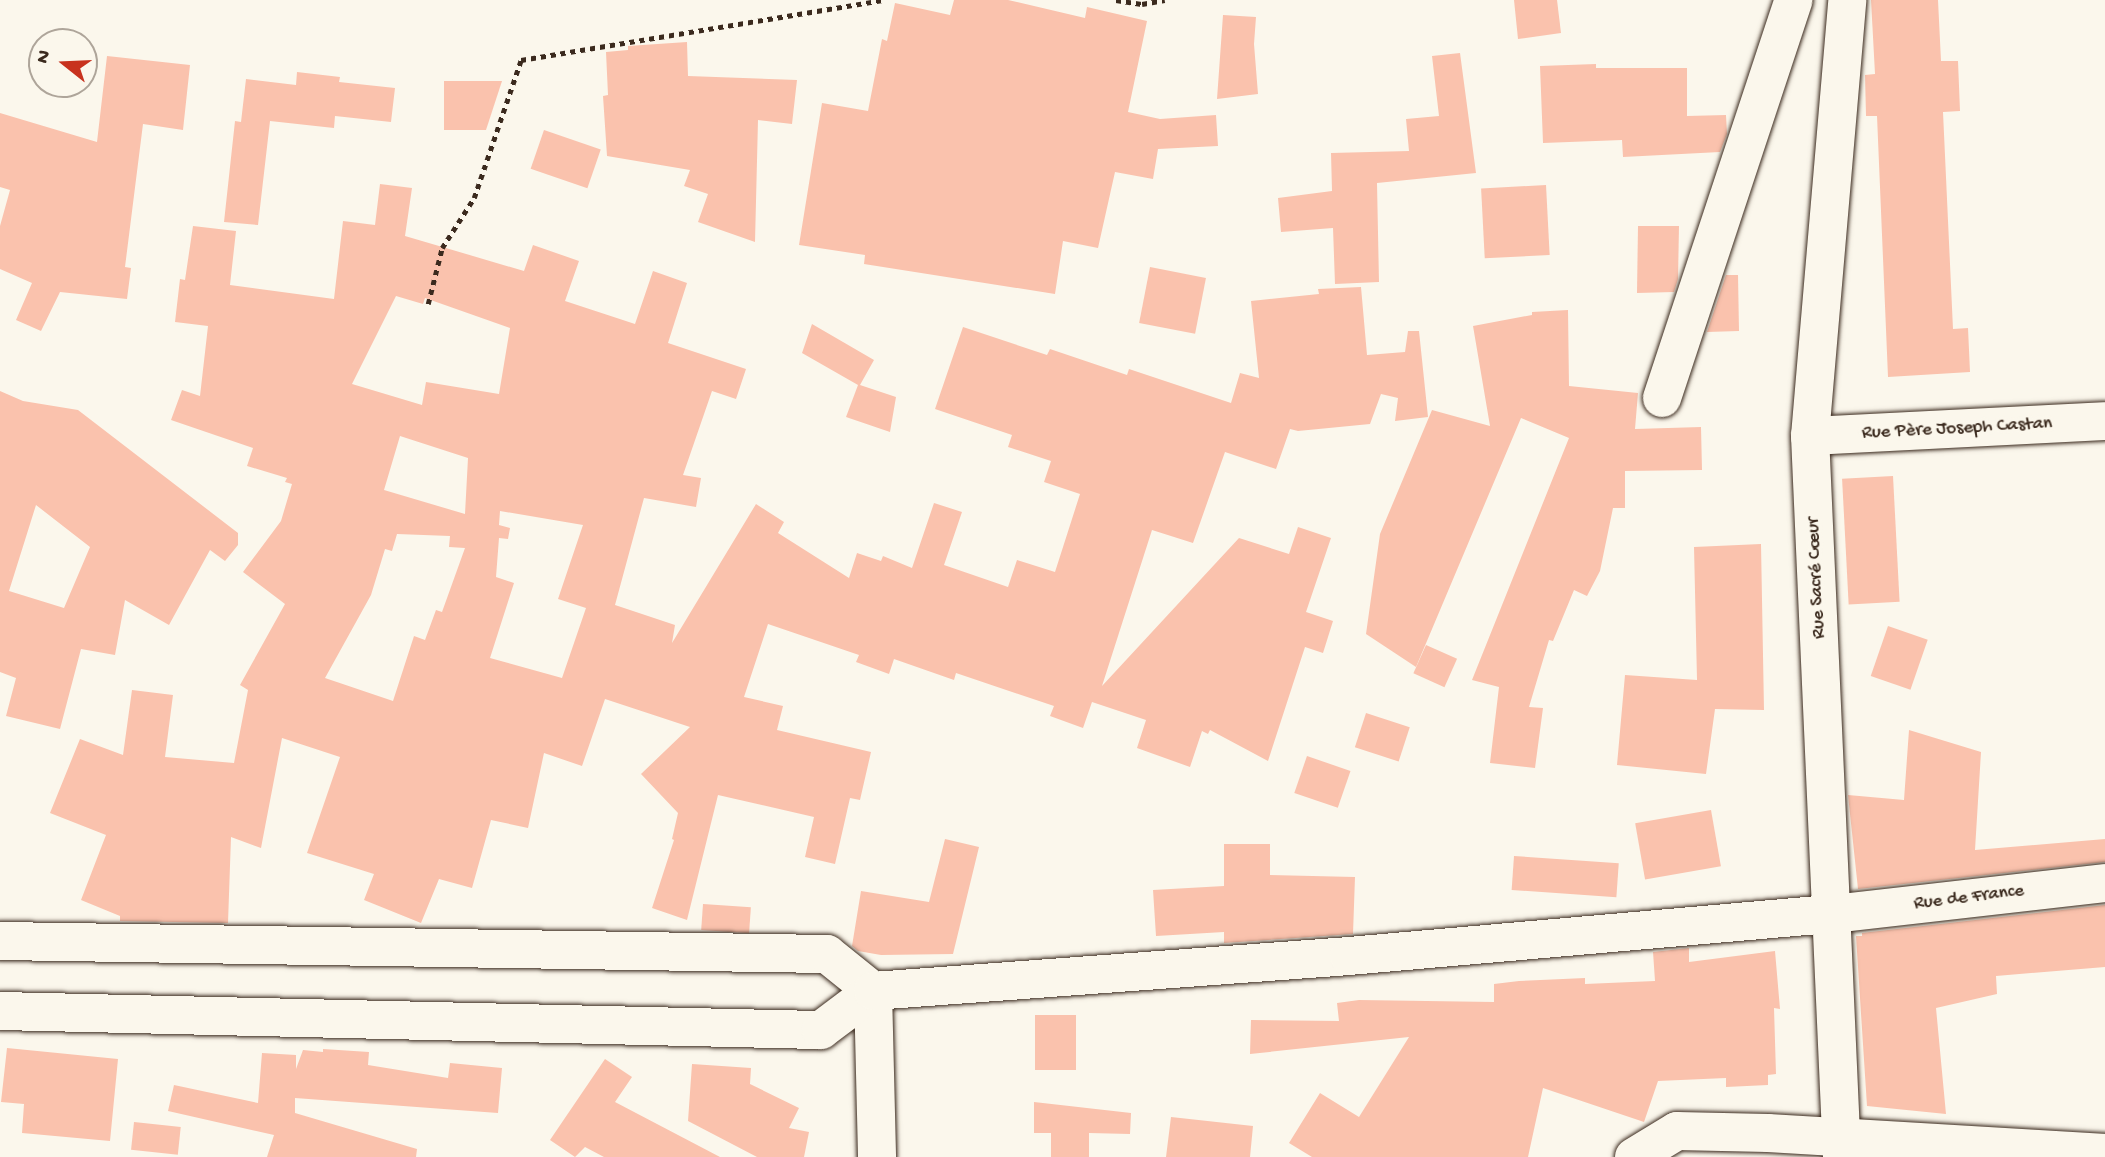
<!DOCTYPE html>
<meta charset="utf-8">
<style>
body{margin:0}
#map{position:relative;width:2105px;height:1157px;overflow:hidden;background:#fbf7ec;font-family:"Gochi Hand",sans-serif}
div>[style]{position:absolute}
[style*='--x']{left:calc(var(--x)*1px);top:calc(var(--y)*1px);width:calc(var(--w)*1px);rotate:calc(var(--a)*1deg)}
.building>*{inset:0;background:#fac2ad;transform-origin:0 0}
.path>*{height:4.5px;margin-top:-2.25px;transform-origin:0;background:repeating-linear-gradient(90deg,#3b2a1e 0 5px,transparent 0 10px)}
.roads{filter:drop-shadow(0 0 2px #3b2a1e) drop-shadow(0 0 2px #3b2a1e)}
.minor>*{height:38px;margin:-19px;padding:0 19px;transform-origin:19px;border-radius:19px;background:#fbf7ec}
span{translate:-50% -50%;white-space:nowrap;text-align:center;line-height:1.15;-webkit-text-stroke:7px #fbf7ec;paint-order:stroke}
.street-label{font-size:19px;color:#3b2a1e}
.north{position:absolute;left:28px;top:28px;width:70px;height:70px;box-sizing:border-box;background:#fbf7ec;border:2px solid #aea59a;border-radius:50%;rotate:288deg;font-size:19px;font-weight:700;line-height:28px;text-align:center;color:#3b2a1e}
.north::after{content:'';display:block;margin:auto;width:24px;height:32px;background:#c8321e;clip-path:polygon(50% 0,100% 100%,50% 72%,0 100%)}
</style>
<div id="map">
<div class="building">
<div style="clip-path:polygon(954px 0,1008px 0,1085px 18px,1087px 7px,1147px 21px,1128px 112px,1160px 119px,1216px 115px,1218px 146px,1158px 149px,1153px 179px,1115px 172px,1098px 248px,1063px 241px,1055px 294px,864px 264px,865px 255px,799px 245px,822px 103px,868px 111px,882px 39px,887px 41px,895px 3px,950px 15px)"></div>
<div style="clip-path:polygon(1514px 0,1557px 0,1561px 33px,1518px 39px)"></div>
<div style="clip-path:polygon(1871px 0,1938px 0,1941px 61px,1958px 61px,1960px 111px,1943px 112px,1953px 329px,1968px 328px,1970px 372px,1888px 377px,1877px 116px,1866px 116px,1865px 75px,1875px 74px)"></div>
<div style="clip-path:polygon(1223px 15px,1256px 17px,1254px 44px,1258px 94px,1217px 99px)"></div>
<div style="clip-path:polygon(687px 42px,688px 76px,797px 80px,792px 124px,758px 120px,755px 242px,698px 222px,708px 194px,684px 186px,690px 170px,607px 156px,603px 96px,608px 95px,606px 52px,628px 50px,628px 46px)"></div>
<div style="clip-path:polygon(1460px 53px,1476px 173px,1377px 183px,1379px 282px,1335px 284px,1333px 228px,1281px 232px,1278px 198px,1332px 191px,1331px 153px,1409px 151px,1406px 119px,1439px 116px,1432px 56px)"></div>
<div style="clip-path:polygon(107px 56px,190px 65px,183px 130px,143px 124px,125px 267px,131px 268px,127px 299px,60px 292px,41px 331px,16px 320px,32px 283px,0 269px,0 226px,10px 190px,0 187px,0 113px,97px 142px)"></div>
<div style="clip-path:polygon(1596px 64px,1596px 68px,1687px 68px,1687px 116px,1726px 115px,1727px 134px,1720px 152px,1623px 157px,1622px 140px,1543px 143px,1540px 66px)"></div>
<div style="clip-path:polygon(297px 72px,340px 77px,339px 82px,395px 88px,391px 122px,335px 116px,334px 128px,270px 121px,258px 225px,224px 222px,235px 121px,241px 122px,246px 79px,296px 85px)"></div>
<div style="clip-path:polygon(444px 81px,502px 81px,486px 130px,444px 130px)"></div>
<div style="left:544px;top:130px;width:60px;height:41px;rotate:19deg"></div>
<div style="clip-path:polygon(evenodd,380px 184px,412px 188px,405px 236px,524px 271px,533px 245px,579px 261px,565px 301px,635px 324px,653px 271px,687px 283px,668px 343px,746px 369px,736px 399px,712px 391px,683px 475px,701px 478px,696px 507px,644px 498px,615px 605px,675px 625px,672px 643px,756px 504px,784px 522px,778px 533px,849px 578px,857px 553px,881px 561px,883px 556px,912px 568px,934px 503px,962px 512px,944px 565px,1008px 587px,1017px 560px,1055px 572px,1080px 494px,1044px 482px,1051px 461px,1008px 447px,1012px 435px,935px 409px,963px 327px,1047px 355px,1050px 349px,1127px 375px,1129px 369px,1231px 403px,1240px 373px,1259px 378px,1251px 301px,1319px 294px,1318px 289px,1361px 287px,1367px 355px,1405px 352px,1408px 331px,1419px 331px,1428px 417px,1395px 421px,1398px 398px,1381px 394px,1370px 424px,1298px 431px,1290px 429px,1276px 469px,1225px 452px,1193px 543px,1152px 530px,1102px 686px,1239px 538px,1289px 554px,1298px 527px,1331px 538px,1306px 612px,1333px 621px,1323px 653px,1305px 647px,1268px 761px,1210px 730px,1208px 734px,1202px 731px,1190px 767px,1137px 748px,1146px 720px,1092px 702px,1083px 728px,1050px 716px,1054px 706px,956px 673px,954px 680px,894px 659px,889px 674px,856px 662px,859px 655px,768px 624px,744px 697px,783px 706px,777px 730px,871px 752px,860px 800px,850px 798px,835px 864px,805px 857px,814px 817px,718px 795px,687px 920px,652px 908px,674px 840px,672px 839px,678px 813px,641px 774px,690px 727px,605px 699px,582px 766px,544px 753px,528px 828px,491px 820px,472px 888px,439px 879px,421px 923px,364px 900px,374px 874px,307px 853px,340px 757px,282px 738px,261px 848px,231px 837px,228px 923px,120px 921px,120px 916px,81px 900px,106px 835px,50px 813px,80px 739px,123px 755px,132px 690px,173px 695px,165px 757px,234px 763px,248px 690px,240px 685px,285px 604px,243px 572px,281px 521px,292px 484px,285px 482px,287px 478px,247px 466px,253px 448px,171px 420px,182px 390px,200px 396px,208px 326px,175px 322px,180px 279px,185px 280px,193px 226px,236px 231px,230px 285px,334px 299px,343px 221px,375px 225px,380px 184px,396px 296px,423px 304px,425px 298px,510px 328px,499px 394px,426px 382px,422px 405px,352px 384px,396px 296px,380px 184px,400px 436px,468px 458px,465px 514px,384px 490px,400px 436px,380px 184px,500px 511px,583px 525px,558px 599px,586px 608px,562px 678px,490px 658px,514px 583px,496px 577px,499px 538px,508px 539px,510px 528px,499px 525px,500px 511px,380px 184px,397px 534px,450px 536px,449px 547px,465px 548px,442px 612px,436px 610px,425px 640px,414px 636px,393px 701px,325px 678px,371px 595px,385px 549px,392px 551px,397px 534px)"></div>
<div style="left:1546px;top:185px;width:70px;height:65px;rotate:87deg"></div>
<div style="clip-path:polygon(1638px 226px,1679px 226px,1678px 279px,1674px 292px,1637px 293px)"></div>
<div style="left:1150px;top:267px;width:57px;height:57px;rotate:11deg"></div>
<div style="clip-path:polygon(1726px 275px,1738px 275px,1739px 331px,1707px 332px)"></div>
<div style="clip-path:polygon(1568px 310px,1569px 386px,1638px 393px,1635px 429px,1701px 427px,1702px 470px,1625px 471px,1625px 508px,1613px 508px,1600px 571px,1587px 596px,1574px 590px,1553px 641px,1549px 640px,1529px 707px,1543px 708px,1535px 768px,1490px 763px,1499px 687px,1472px 680px,1569px 438px,1521px 418px,1416px 667px,1366px 634px,1380px 534px,1432px 410px,1490px 426px,1473px 326px,1532px 315px,1532px 312px)"></div>
<div style="clip-path:polygon(812px 324px,874px 360px,860px 385px,896px 397px,890px 432px,846px 417px,858px 385px,802px 353px)"></div>
<div style="clip-path:polygon(evenodd,0 391px,23px 401px,78px 410px,238px 533px,238px 545px,225px 561px,210px 550px,169px 625px,125px 600px,115px 655px,81px 649px,60px 729px,6px 716px,16px 678px,0 672px,0 391px,36px 505px,90px 547px,64px 608px,9px 591px,36px 505px)"></div>
<div style="left:1893px;top:476px;width:126px;height:51px;rotate:87deg"></div>
<div style="clip-path:polygon(1761px 544px,1764px 710px,1715px 709px,1706px 774px,1617px 765px,1625px 675px,1697px 680px,1694px 547px)"></div>
<div style="left:1888px;top:626px;width:42px;height:53px;rotate:19deg"></div>
<div style="left:1426px;top:645px;width:34px;height:31px;rotate:24deg"></div>
<div style="left:1366px;top:713px;width:46px;height:36px;rotate:18deg"></div>
<div style="clip-path:polygon(1909px 730px,1981px 752px,1975px 850px,2105px 839px,2105px 862px,1858px 889px,1848px 795px,1904px 800px)"></div>
<div style="left:1307px;top:756px;width:46px;height:39px;rotate:19deg"></div>
<div style="left:1711px;top:810px;width:57px;height:77px;rotate:80deg"></div>
<div style="clip-path:polygon(945px 839px,979px 847px,953px 954px,881px 955px,858px 951px,852px 946px,861px 891px,929px 902px)"></div>
<div style="clip-path:polygon(1224px 844px,1270px 844px,1270px 875px,1355px 877px,1353px 934px,1224px 943px,1224px 932px,1156px 936px,1153px 890px,1224px 886px)"></div>
<div style="left:1514px;top:856px;width:105px;height:34px;rotate:4deg"></div>
<div style="left:703px;top:904px;width:48px;height:26px;rotate:4deg"></div>
<div style="clip-path:polygon(2105px 905px,2105px 967px,1996px 976px,1997px 994px,1936px 1008px,1946px 1114px,1867px 1106px,1856px 936px,1862px 936px,1862px 933px)"></div>
<div style="clip-path:polygon(1689px 948px,1689px 962px,1775px 951px,1780px 1009px,1774px 1008px,1776px 1074px,1768px 1075px,1768px 1085px,1726px 1087px,1726px 1078px,1658px 1081px,1644px 1122px,1543px 1088px,1528px 1157px,1312px 1157px,1289px 1143px,1320px 1093px,1359px 1117px,1409px 1037px,1250px 1054px,1251px 1020px,1339px 1021px,1337px 1003px,1359px 1000px,1494px 1002px,1494px 984px,1519px 981px,1585px 978px,1585px 984px,1655px 981px,1653px 952px)"></div>
<div style="left:1035px;top:1015px;width:41px;height:55px"></div>
<div style="clip-path:polygon(7px 1048px,118px 1059px,110px 1141px,22px 1133px,24px 1104px,1px 1102px)"></div>
<div style="clip-path:polygon(323px 1049px,369px 1052px,368px 1065px,448px 1078px,450px 1063px,502px 1068px,498px 1113px,295px 1098px,295px 1113px,417px 1149px,416px 1157px,267px 1157px,274px 1135px,168px 1111px,174px 1085px,258px 1103px,262px 1053px,296px 1055px,296px 1069px,303px 1050px,323px 1052px)"></div>
<div style="clip-path:polygon(605px 1059px,632px 1077px,615px 1102px,720px 1157px,604px 1157px,585px 1147px,575px 1157px,550px 1140px)"></div>
<div style="clip-path:polygon(692px 1064px,751px 1068px,750px 1084px,799px 1108px,789px 1128px,809px 1132px,804px 1157px,757px 1157px,688px 1121px)"></div>
<div style="clip-path:polygon(1034px 1102px,1131px 1113px,1130px 1134px,1089px 1133px,1089px 1157px,1051px 1157px,1051px 1133px,1034px 1133px)"></div>
<div style="clip-path:polygon(1171px 1117px,1253px 1126px,1250px 1157px,1166px 1157px)"></div>
<div style="left:134px;top:1122px;width:47px;height:28px;rotate:6deg"></div>
</div>
<div class="path">
<div style="--x:1116;--y:0;--w:26;--a:9"></div>
<div style="--x:1142;--y:4;--w:23;--a:-10"></div>
<div style="--x:428;--y:304;--w:58;--a:-76"></div>
<div style="--x:442;--y:248;--w:59;--a:-57.4"></div>
<div style="--x:474;--y:198;--w:146;--a:-71.2"></div>
<div style="--x:521;--y:60;--w:368;--a:-9.4"></div>
</div>
<div class="roads">
<div class="minor">
<div style="--x:1662;--y:398;--w:419;--a:-71.7"></div>
<div style="--x:1810;--y:436;--w:295;--a:-2.9"></div>
<div style="--x:0;--y:941;--w:827;--a:0.9"></div>
<div style="--x:827;--y:954;--w:59;--a:38.8"></div>
<div style="--x:873;--y:991;--w:166;--a:88.6"></div>
<div style="--x:0;--y:1011;--w:821;--a:1.33"></div>
<div style="--x:821;--y:1030;--w:65;--a:-36.9"></div>
<div style="--x:873;--y:991;--w:477;--a:-4.2"></div>
<div style="--x:1349;--y:956;--w:486;--a:-5"></div>
<div style="--x:1833;--y:914;--w:274;--a:-6.5"></div>
<div style="--x:1634;--y:1157;--w:50;--a:-31.2"></div>
<div style="--x:1677;--y:1131;--w:91;--a:1.3"></div>
<div style="--x:1768;--y:1133;--w:338;--a:3.4"></div>
<div style="--x:1842;--y:1157;--w:722;--a:-92.54"></div>
<div style="--x:1810;--y:436;--w:438;--a:-85.1"></div>
</div>
</div>
<div class="street-label">
<span style="left:1957px;top:429px;rotate:-3deg">Rue Père Joseph Castan</span>
<span style="left:1817px;top:578px;rotate:-93deg">Rue Sacré Cœur</span>
<span style="left:1969px;top:898px;rotate:-7deg">Rue de France</span>
</div>
<div class="north">N</div>
</div>
